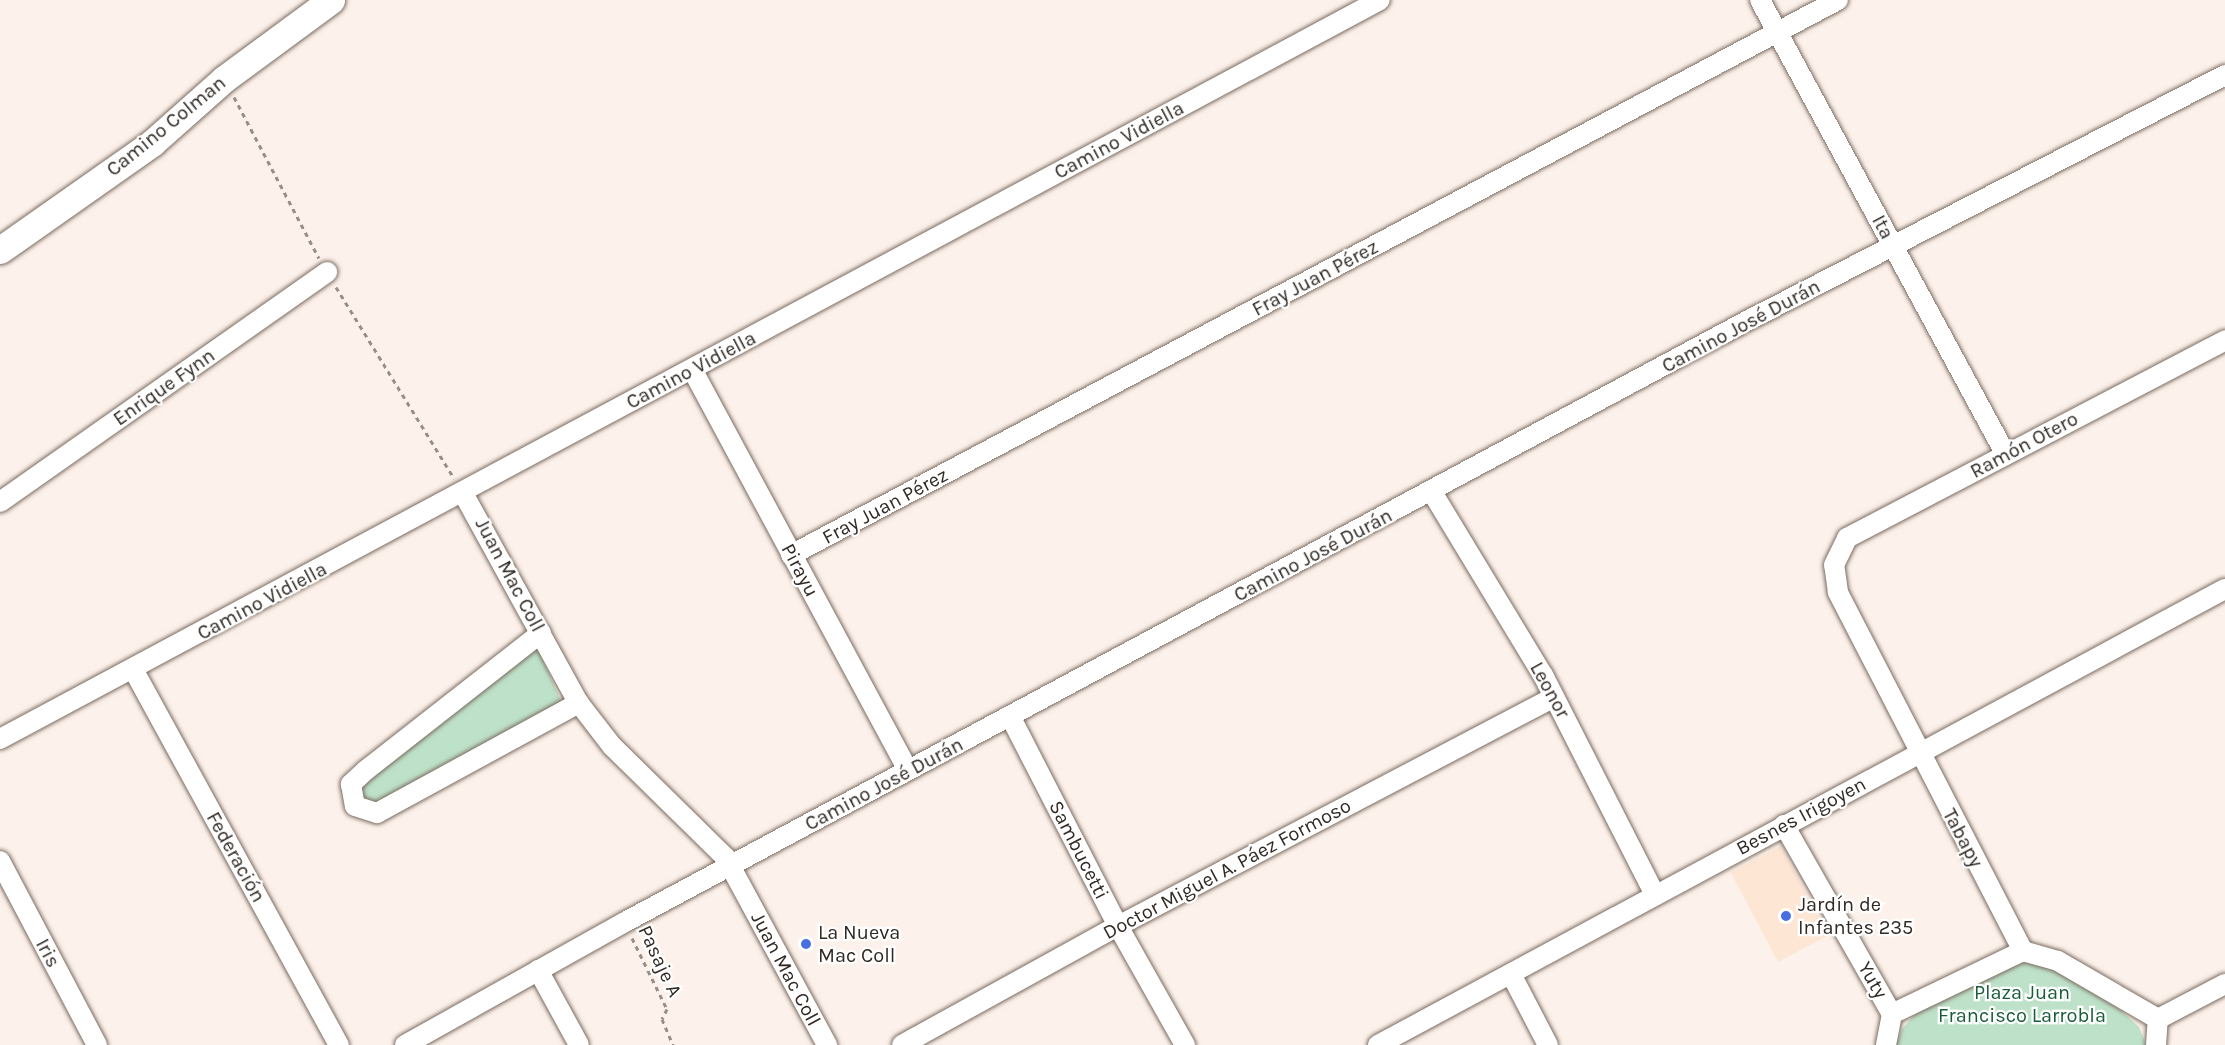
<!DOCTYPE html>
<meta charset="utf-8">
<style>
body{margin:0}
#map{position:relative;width:2225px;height:1045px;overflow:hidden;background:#fdf2eb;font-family:Karla,sans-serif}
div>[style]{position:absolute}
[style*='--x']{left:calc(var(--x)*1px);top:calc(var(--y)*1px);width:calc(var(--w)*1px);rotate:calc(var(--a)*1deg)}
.built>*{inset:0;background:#fee6d4;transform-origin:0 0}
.green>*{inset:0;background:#bee2c9}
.path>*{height:3px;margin-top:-1.5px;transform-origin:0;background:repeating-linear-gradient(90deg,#978e88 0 4.5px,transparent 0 9px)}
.roads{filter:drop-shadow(0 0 2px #7a6b60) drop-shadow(0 0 2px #7a6b60)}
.street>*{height:20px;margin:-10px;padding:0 10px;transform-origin:10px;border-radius:10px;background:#fff}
.secondary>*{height:27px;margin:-13.5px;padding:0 13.5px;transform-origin:13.5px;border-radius:13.5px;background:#fff}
.dots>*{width:16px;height:16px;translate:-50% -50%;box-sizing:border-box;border:3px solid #fff;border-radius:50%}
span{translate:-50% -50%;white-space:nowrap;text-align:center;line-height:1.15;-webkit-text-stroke:4.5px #fff;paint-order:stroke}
.street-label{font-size:20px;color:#302924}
.poi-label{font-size:20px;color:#302924}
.left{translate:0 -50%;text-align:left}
.park-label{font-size:20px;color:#195d38}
</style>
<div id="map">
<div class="built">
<div style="left:1781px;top:846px;width:101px;height:57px;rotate:62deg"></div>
</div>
<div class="green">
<div style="clip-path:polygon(530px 650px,539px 651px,562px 703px,385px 804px,362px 804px,359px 785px)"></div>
<div style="clip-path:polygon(2027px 963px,2048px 967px,2117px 1007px,2139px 1027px,2146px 1045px,1896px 1045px,1902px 1029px,1916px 1013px,2013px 964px)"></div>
</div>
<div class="path">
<div style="--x:234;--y:97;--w:182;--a:62.2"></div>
<div style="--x:336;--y:287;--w:225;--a:58.3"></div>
<div style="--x:632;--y:938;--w:79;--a:63.8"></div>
<div style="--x:667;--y:1009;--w:11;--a:117"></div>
<div style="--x:662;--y:1019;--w:28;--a:67"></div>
</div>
<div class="roads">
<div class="street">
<div style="--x:1760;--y:0;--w:517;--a:61.6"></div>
<div style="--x:692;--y:369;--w:455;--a:61.7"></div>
<div style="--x:1432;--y:492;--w:214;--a:58.8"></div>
<div style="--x:1543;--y:675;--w:247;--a:63"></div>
<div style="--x:463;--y:493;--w:239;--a:61.2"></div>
<div style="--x:578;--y:702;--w:56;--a:52.3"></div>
<div style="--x:612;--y:746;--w:160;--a:44.5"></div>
<div style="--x:726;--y:858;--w:213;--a:61.6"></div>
<div style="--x:0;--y:502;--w:400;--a:-35.1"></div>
<div style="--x:791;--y:555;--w:1185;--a:-27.93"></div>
<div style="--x:541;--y:633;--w:222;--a:141.9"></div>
<div style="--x:366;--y:770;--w:21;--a:137"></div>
<div style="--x:351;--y:784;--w:22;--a:80"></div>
<div style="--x:355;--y:806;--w:23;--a:18"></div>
<div style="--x:377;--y:813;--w:230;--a:-28.6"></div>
<div style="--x:133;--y:669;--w:429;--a:61.3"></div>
<div style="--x:1010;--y:716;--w:236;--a:62.8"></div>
<div style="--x:1118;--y:926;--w:137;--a:60.6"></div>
<div style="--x:0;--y:739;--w:1565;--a:-28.17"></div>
<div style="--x:1784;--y:825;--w:218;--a:60.3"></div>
<div style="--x:1892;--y:1014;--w:32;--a:101"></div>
<div style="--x:0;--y:861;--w:208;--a:62.2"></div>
<div style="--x:538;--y:970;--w:85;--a:61.3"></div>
<div style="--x:1511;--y:974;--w:80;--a:62.5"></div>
<div style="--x:1892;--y:1014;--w:145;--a:-25.7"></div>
<div style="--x:2158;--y:1019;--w:76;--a:-27.6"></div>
<div style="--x:405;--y:1045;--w:252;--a:-29.2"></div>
<div style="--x:625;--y:922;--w:1273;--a:-28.18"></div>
<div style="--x:1747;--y:321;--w:538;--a:-27.23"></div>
<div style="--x:902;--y:1045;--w:247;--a:-28.9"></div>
<div style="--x:1118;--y:926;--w:492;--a:-27.7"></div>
<div style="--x:1378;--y:1045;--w:962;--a:-28.3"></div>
<div style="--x:2156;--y:1045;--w:26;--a:-86"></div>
<div style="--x:2158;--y:1019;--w:116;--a:-149.9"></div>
<div style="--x:2058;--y:961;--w:36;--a:-164"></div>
<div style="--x:2023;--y:951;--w:404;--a:-117.3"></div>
<div style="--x:1838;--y:592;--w:27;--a:-98"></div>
<div style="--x:1834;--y:565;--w:30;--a:-64"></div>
<div style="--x:1847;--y:538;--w:427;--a:-27.6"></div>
</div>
<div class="secondary">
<div style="--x:0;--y:250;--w:186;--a:-35.1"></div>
<div style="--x:152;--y:143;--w:96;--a:-41.6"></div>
<div style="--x:224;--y:79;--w:133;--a:-36.4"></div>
</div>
</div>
<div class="dots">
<div style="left:1786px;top:916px;background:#486fe2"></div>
<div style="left:806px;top:944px;background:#486fe2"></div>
</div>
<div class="street-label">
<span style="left:166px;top:126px;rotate:-39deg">Camino Colman</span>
<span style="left:1119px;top:140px;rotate:-28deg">Camino Vidiella</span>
<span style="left:1883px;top:227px;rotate:62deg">Ita</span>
<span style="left:1315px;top:278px;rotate:-28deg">Fray Juan Pérez</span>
<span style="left:1741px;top:326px;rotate:-28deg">Camino José Durán</span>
<span style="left:691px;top:370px;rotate:-28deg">Camino Vidiella</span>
<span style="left:164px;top:387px;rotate:-35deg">Enrique Fynn</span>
<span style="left:2024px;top:445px;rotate:-28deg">Ramón Otero</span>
<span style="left:885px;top:506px;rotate:-28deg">Fray Juan Pérez</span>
<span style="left:1313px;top:555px;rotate:-28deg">Camino José Durán</span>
<span style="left:800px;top:570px;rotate:62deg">Pirayu</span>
<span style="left:510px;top:575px;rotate:62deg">Juan Mac Coll</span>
<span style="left:262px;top:601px;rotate:-28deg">Camino Vidiella</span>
<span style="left:1550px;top:690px;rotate:61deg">Leonor</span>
<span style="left:884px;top:784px;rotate:-28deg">Camino José Durán</span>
<span style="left:1801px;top:816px;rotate:-28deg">Besnes Irigoyen</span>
<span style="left:1963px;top:838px;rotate:62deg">Tabapy</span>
<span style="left:1079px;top:850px;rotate:63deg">Sambucetti</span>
<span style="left:236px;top:857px;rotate:61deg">Federación</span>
<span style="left:1227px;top:869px;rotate:-28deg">Doctor Miguel A. Páez Formoso</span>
<span style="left:48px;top:953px;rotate:62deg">Iris</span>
<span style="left:660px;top:961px;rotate:65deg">Pasaje A</span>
<span style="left:786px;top:969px;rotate:62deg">Juan Mac Coll</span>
<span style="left:1873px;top:980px;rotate:60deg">Yuty</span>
</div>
<div class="poi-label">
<span class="left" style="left:1798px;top:916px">Jardín de<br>Infantes 235</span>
<span class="left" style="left:818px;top:944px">La Nueva<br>Mac Coll</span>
</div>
<div class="park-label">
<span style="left:2022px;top:1004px">Plaza Juan<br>Francisco Larrobla</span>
</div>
</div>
